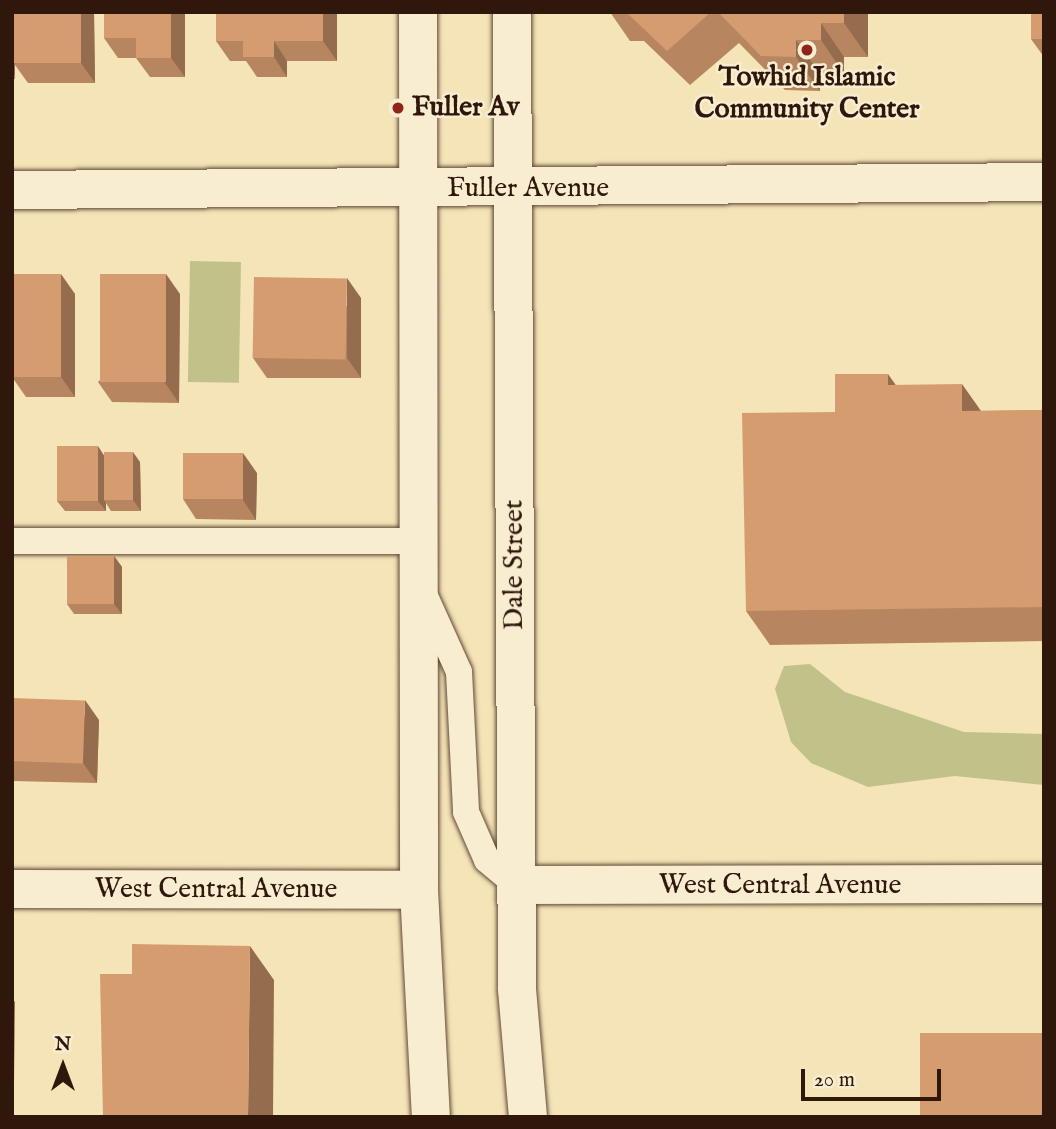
<!DOCTYPE html>
<style>
body{margin:0}
#map{position:relative;width:1056px;height:1129px;overflow:hidden;background:#f5e4b7;font-family:"IM FELL English",serif}
div>[style]{position:absolute}
[style*='--x']{left:calc(var(--x)*1px);top:calc(var(--y)*1px);width:calc(var(--w)*1px);rotate:calc(var(--a)*1deg)}
.green>*{inset:0;background:#c1c28a;transform-origin:0 0}
.roads{filter:drop-shadow(0 0 2px #604a37) drop-shadow(0 0 2px #604a37)}
.service>*{height:26px;margin:-13px;padding:0 13px;transform-origin:13px;border-radius:13px;background:#f8edd0}
.minor>*{height:38px;margin:-19px;padding:0 19px;transform-origin:19px;border-radius:19px;background:#f8edd0}
.secondary>*{height:38px;margin:-19px;padding:0 19px;transform-origin:19px;border-radius:19px;background:#f8edd0}
.wall>*{inset:0;background:#b78660}
.shaded-wall>*{inset:0;background:#956d4e;transform-origin:0 0}
.building>*{inset:0;background:#d59c70;transform-origin:0 0}
.dots>*{width:19px;height:19px;translate:-50% -50%;box-sizing:border-box;border:4px solid #f8edd0;border-radius:50%}
span{translate:-50% -50%;white-space:nowrap;text-align:center;line-height:1.15;-webkit-text-stroke:5px #f8edd0;paint-order:stroke}
.poi-label{font-size:28px;color:#2f170c;font-weight:700}
.left{translate:0 -50%;text-align:left}
.street-label{font-size:28px;color:#2f170c}
.frame{position:absolute;inset:0;border:14px solid #2f170c;pointer-events:none}
.north{position:absolute;left:28px;top:1031px;width:70px;height:70px;-webkit-text-stroke:5px #f8edd0;paint-order:stroke;rotate:0deg;font-size:19px;font-weight:700;line-height:28px;text-align:center;color:#2f170c}
.north::after{content:'';display:block;margin:auto;width:24px;height:32px;background:#2f170c;clip-path:polygon(50% 0,100% 100%,50% 72%,0 100%)}
.scale{position:absolute;left:801px;top:1069px;width:140px;height:32px;box-sizing:border-box;border:4px solid #2f170c;border-top:0;padding-left:9px;font-size:21px;line-height:24px;white-space:nowrap;color:#2f170c;-webkit-text-stroke:5px #f8edd0;paint-order:stroke}
</style>
<div id="map">
<div class="green">
<div style="left:190px;top:261px;width:51px;height:121px;rotate:1deg"></div>
<div style="clip-path:polygon(810px 664px,845px 692px,964px 732px,1044px 734px,1044px 785px,955px 776px,868px 787px,811px 763px,791px 742px,775px 689px,784px 666px)"></div>
</div>
<div class="roads">
<div class="service">
<div style="--x:12;--y:541;--w:409;--a:0"></div>
<div style="--x:424;--y:594;--w:85;--a:65.8"></div>
<div style="--x:459;--y:672;--w:140;--a:87.1"></div>
<div style="--x:466;--y:812;--w:52;--a:66.4"></div>
<div style="--x:487;--y:860;--w:39;--a:40"></div>
</div>
<div class="minor">
<div style="--x:12;--y:190;--w:1032;--a:-0.44"></div>
<div style="--x:517;--y:885;--w:527;--a:-0.11"></div>
<div style="--x:12;--y:889;--w:407;--a:0.1"></div>
</div>
<div class="secondary">
<div style="--x:418;--y:12;--w:878;--a:89.93"></div>
<div style="--x:419;--y:890;--w:227;--a:87"></div>
<div style="--x:512;--y:12;--w:977;--a:89.71"></div>
<div style="--x:517;--y:989;--w:128;--a:85.1"></div>
</div>
</div>
<div class="wall">
<div style="clip-path:polygon(12px 12px,94px 12px,95px 83px,28px 83px,15px 65px,15px 79px,12px 79px)"></div>
<div style="clip-path:polygon(104px 12px,185px 12px,185px 77px,150px 77px,136px 58px,118px 58px,104px 38px)"></div>
<div style="clip-path:polygon(337px 12px,337px 61px,287px 61px,287px 77px,257px 77px,246px 61px,230px 61px,216px 41px)"></div>
<div style="clip-path:polygon(610px 12px,868px 12px,868px 57px,844px 57px,844px 74px,820px 74px,820px 91px,785px 90px,739px 43px,690px 85px,644px 41px,630px 41px)"></div>
<div style="clip-path:polygon(1044px 12px,1044px 57px,1031px 39px)"></div>
<div style="clip-path:polygon(75px 294px,75px 397px,26px 397px,12px 377px)"></div>
<div style="clip-path:polygon(180px 294px,179px 403px,112px 402px,98px 382px)"></div>
<div style="clip-path:polygon(361px 298px,361px 378px,267px 378px,253px 358px)"></div>
<div style="clip-path:polygon(896px 385px,980px 411px,1044px 410px,1044px 641px,770px 645px,746px 611px,835px 412px)"></div>
<div style="clip-path:polygon(104px 455px,140px 462px,141px 511px,111px 511px,106px 503px,106px 511px,65px 511px,57px 501px)"></div>
<div style="clip-path:polygon(257px 473px,256px 520px,196px 519px,183px 499px)"></div>
<div style="clip-path:polygon(114px 556px,122px 567px,122px 614px,74px 614px,67px 604px)"></div>
<div style="clip-path:polygon(12px 698px,99px 720px,97px 783px,12px 781px)"></div>
</div>
<div class="shaded-wall">
<div style="left:12px;top:12px;width:3px;height:63px"></div>
<div style="clip-path:polygon(81px 12px,94px 12px,95px 83px,81px 63px)"></div>
<div style="clip-path:polygon(171px 12px,185px 12px,185px 77px,171px 58px)"></div>
<div style="clip-path:polygon(323px 12px,337px 12px,337px 61px,323px 41px)"></div>
<div style="clip-path:polygon(844px 12px,868px 12px,868px 57px,844px 23px)"></div>
<div style="clip-path:polygon(821px 23px,844px 57px,844px 74px,821px 40px)"></div>
<div style="clip-path:polygon(796px 40px,820px 74px,820px 91px,796px 57px)"></div>
<div style="clip-path:polygon(274px 41px,287px 61px,287px 77px,274px 57px)"></div>
<div style="clip-path:polygon(61px 274px,75px 294px,75px 397px,61px 377px)"></div>
<div style="clip-path:polygon(166px 274px,180px 294px,179px 403px,165px 383px)"></div>
<div style="clip-path:polygon(347px 278px,361px 298px,361px 378px,347px 358px)"></div>
<div style="clip-path:polygon(888px 374px,912px 408px,888px 385px)"></div>
<div style="clip-path:polygon(962px 384px,986px 418px,962px 411px)"></div>
<div style="clip-path:polygon(98px 446px,105px 457px,104px 500px,106px 503px,106px 511px,98px 501px)"></div>
<div style="clip-path:polygon(133px 452px,140px 462px,141px 511px,133px 500px)"></div>
<div style="clip-path:polygon(243px 453px,257px 473px,256px 520px,243px 500px)"></div>
<div style="clip-path:polygon(114px 556px,122px 567px,122px 614px,114px 604px)"></div>
<div style="clip-path:polygon(85px 700px,99px 720px,97px 783px,83px 763px)"></div>
<div style="clip-path:polygon(250px 946px,274px 980px,273px 1117px,248px 1117px)"></div>
<div style="clip-path:polygon(12px 998px,15px 1002px,14px 1084px,12px 1081px)"></div>
</div>
<div class="building">
<div style="left:14px;top:12px;width:67px;height:51px"></div>
<div style="clip-path:polygon(104px 12px,171px 12px,171px 58px,136px 58px,136px 38px,104px 38px)"></div>
<div style="clip-path:polygon(216px 12px,323px 12px,323px 41px,274px 41px,274px 57px,243px 57px,243px 41px,216px 41px)"></div>
<div style="clip-path:polygon(626px 12px,711px 12px,667px 51px)"></div>
<div style="clip-path:polygon(718px 12px,844px 12px,844px 23px,821px 23px,821px 40px,796px 40px,796px 57px,761px 56px)"></div>
<div style="left:1031px;top:12px;width:13px;height:27px"></div>
<div style="left:12px;top:274px;width:49px;height:103px"></div>
<div style="left:100px;top:274px;width:66px;height:108px"></div>
<div style="left:254px;top:277px;width:93px;height:81px;rotate:1deg"></div>
<div style="clip-path:polygon(835px 374px,888px 374px,888px 385px,962px 384px,962px 411px,1044px 410px,1044px 607px,746px 611px,742px 413px,835px 412px)"></div>
<div style="left:57px;top:446px;width:41px;height:55px"></div>
<div style="left:133px;top:452px;width:48px;height:29px;rotate:90deg"></div>
<div style="left:183px;top:453px;width:60px;height:46px"></div>
<div style="left:67px;top:556px;width:47px;height:48px"></div>
<div style="left:12px;top:698px;width:73px;height:63px;rotate:2deg"></div>
<div style="clip-path:polygon(132px 944px,250px 946px,248px 1117px,103px 1117px,100px 974px,132px 974px)"></div>
<div style="left:1044px;top:1033px;width:84px;height:124px;rotate:90deg"></div>
</div>
<div class="dots">
<div style="left:807px;top:50px;background:#8f2418"></div>
<div style="left:398px;top:108px;background:#8f2418"></div>
</div>
<div class="poi-label">
<span style="left:807px;top:94px">Towhid Islamic<br>Community Center</span>
<span class="left" style="left:412px;top:108px">Fuller Av</span>
</div>
<div class="street-label">
<span style="left:528px;top:189px">Fuller Avenue</span>
<span style="left:515px;top:565px;rotate:-90deg">Dale Street</span>
<span style="left:780px;top:886px">West Central Avenue</span>
<span style="left:216px;top:890px">West Central Avenue</span>
</div>
<div class="frame"></div>
<div class="north">N</div>
<div class="scale">20 m</div>
</div>
